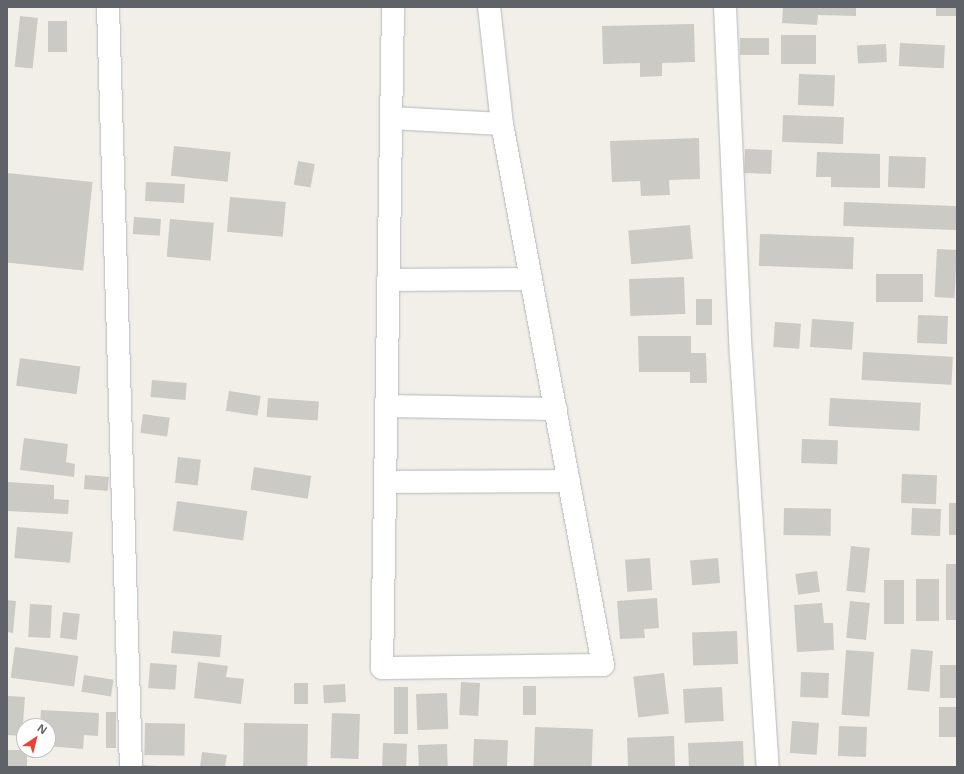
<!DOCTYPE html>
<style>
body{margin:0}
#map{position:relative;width:964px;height:774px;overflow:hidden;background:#f1efe8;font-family:"Noto Sans",sans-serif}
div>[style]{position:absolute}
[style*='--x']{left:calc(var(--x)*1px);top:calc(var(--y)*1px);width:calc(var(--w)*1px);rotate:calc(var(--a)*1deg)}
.building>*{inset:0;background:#cccac5;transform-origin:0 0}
.roads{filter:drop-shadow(0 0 1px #b5b8bc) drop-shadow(0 0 1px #b5b8bc)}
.minor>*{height:22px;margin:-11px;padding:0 11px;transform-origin:11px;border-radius:11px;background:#fff}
span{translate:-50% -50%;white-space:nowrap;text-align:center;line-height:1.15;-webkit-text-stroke:3px #fff;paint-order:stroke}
.frame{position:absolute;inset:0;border:8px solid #5f6368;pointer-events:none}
.north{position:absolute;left:16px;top:718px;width:40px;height:40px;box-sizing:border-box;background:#fff;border:1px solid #bfc1c3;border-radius:50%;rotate:35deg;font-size:11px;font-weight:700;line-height:16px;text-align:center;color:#5f6368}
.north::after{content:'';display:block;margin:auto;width:14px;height:18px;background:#ea4335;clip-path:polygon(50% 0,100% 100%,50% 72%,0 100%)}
</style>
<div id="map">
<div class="building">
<div style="clip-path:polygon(783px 7px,856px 7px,856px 16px,818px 15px,817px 25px,782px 23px)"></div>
<div style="left:936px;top:7px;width:21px;height:9px"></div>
<div style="left:20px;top:16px;width:18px;height:51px;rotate:6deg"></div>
<div style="left:48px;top:21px;width:19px;height:31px"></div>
<div style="clip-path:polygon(694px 24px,695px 62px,662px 63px,662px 76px,640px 77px,640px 63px,603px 64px,602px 26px)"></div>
<div style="left:781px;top:35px;width:35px;height:29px"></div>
<div style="left:740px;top:38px;width:29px;height:17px"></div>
<div style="left:900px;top:43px;width:45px;height:23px;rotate:3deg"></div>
<div style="left:886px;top:44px;width:18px;height:29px;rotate:87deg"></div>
<div style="left:799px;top:74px;width:36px;height:31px;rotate:2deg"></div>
<div style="left:783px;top:115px;width:61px;height:27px;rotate:2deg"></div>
<div style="clip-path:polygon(699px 138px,700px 179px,669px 180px,670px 195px,641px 196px,640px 181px,612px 182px,610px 141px)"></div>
<div style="left:174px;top:146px;width:57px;height:30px;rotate:6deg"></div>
<div style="left:745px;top:149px;width:27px;height:24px;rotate:2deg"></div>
<div style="clip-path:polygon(817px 152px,880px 154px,880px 188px,831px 187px,831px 177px,816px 177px)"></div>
<div style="left:889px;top:156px;width:37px;height:31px;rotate:2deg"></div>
<div style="left:298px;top:161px;width:17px;height:24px;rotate:10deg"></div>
<div style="left:7px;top:173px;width:86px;height:89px;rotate:6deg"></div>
<div style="left:146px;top:182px;width:39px;height:19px;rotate:3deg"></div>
<div style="left:230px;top:197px;width:56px;height:35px;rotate:5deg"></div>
<div style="left:844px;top:202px;width:113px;height:24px;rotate:2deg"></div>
<div style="left:134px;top:217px;width:27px;height:17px;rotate:4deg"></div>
<div style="left:170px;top:219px;width:44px;height:38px;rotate:5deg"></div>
<div style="left:690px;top:225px;width:34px;height:62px;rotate:85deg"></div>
<div style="left:760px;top:234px;width:94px;height:32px;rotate:2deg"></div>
<div style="left:937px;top:249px;width:20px;height:48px;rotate:3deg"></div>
<div style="left:876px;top:274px;width:47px;height:28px"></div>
<div style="left:684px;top:277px;width:37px;height:55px;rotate:88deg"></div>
<div style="left:696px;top:299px;width:16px;height:26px"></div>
<div style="left:918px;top:315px;width:30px;height:28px;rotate:2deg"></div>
<div style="left:812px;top:319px;width:42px;height:28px;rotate:4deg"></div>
<div style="left:775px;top:322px;width:26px;height:25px;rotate:4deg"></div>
<div style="clip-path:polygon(638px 336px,691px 336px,691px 353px,706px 353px,707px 383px,690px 383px,690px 372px,639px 372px)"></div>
<div style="left:863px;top:352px;width:90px;height:28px;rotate:3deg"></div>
<div style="left:20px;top:358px;width:61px;height:28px;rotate:8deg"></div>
<div style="left:152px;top:380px;width:35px;height:17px;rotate:5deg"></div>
<div style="left:229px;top:391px;width:32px;height:20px;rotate:9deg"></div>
<div style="left:268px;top:398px;width:51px;height:19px;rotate:4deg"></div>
<div style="left:830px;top:398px;width:91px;height:28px;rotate:3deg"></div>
<div style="left:143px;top:414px;width:27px;height:19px;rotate:8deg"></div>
<div style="clip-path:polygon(24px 438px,68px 444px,66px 462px,75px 464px,74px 477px,20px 470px)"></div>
<div style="left:802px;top:439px;width:36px;height:24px;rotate:2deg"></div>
<div style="left:178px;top:457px;width:23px;height:26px;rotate:7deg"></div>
<div style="left:254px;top:467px;width:58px;height:23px;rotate:9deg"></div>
<div style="left:902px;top:474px;width:35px;height:29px;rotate:2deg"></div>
<div style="left:85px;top:475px;width:24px;height:14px;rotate:5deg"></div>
<div style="clip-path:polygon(7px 482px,54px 485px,54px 499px,69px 500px,68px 514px,7px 511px)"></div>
<div style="left:177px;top:501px;width:71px;height:30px;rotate:8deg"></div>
<div style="left:949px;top:503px;width:8px;height:32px"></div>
<div style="left:784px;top:508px;width:47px;height:27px;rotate:1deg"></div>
<div style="left:912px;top:508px;width:29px;height:27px;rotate:2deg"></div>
<div style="left:17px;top:527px;width:56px;height:31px;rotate:5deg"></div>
<div style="left:851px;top:546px;width:19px;height:45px;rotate:6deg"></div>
<div style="left:650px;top:558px;width:32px;height:25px;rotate:86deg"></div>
<div style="left:718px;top:558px;width:25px;height:28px;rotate:85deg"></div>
<div style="left:946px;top:564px;width:11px;height:56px"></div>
<div style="left:817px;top:571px;width:21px;height:22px;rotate:82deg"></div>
<div style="left:916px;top:579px;width:23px;height:42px"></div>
<div style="left:884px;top:580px;width:20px;height:44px"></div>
<div style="clip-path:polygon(657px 598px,659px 628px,644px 629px,645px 638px,620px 639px,617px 601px)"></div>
<div style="clip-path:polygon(7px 600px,16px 601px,13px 633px,7px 632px)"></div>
<div style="left:850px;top:601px;width:20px;height:37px;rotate:6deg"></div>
<div style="clip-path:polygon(822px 603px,824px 623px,833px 623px,834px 650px,797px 652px,794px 605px)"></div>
<div style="left:30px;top:604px;width:22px;height:33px;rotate:3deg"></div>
<div style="left:63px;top:612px;width:17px;height:26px;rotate:7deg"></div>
<div style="left:173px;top:631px;width:49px;height:22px;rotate:5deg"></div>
<div style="left:737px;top:631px;width:33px;height:45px;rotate:88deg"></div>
<div style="left:15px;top:647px;width:64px;height:31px;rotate:8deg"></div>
<div style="left:911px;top:649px;width:22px;height:41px;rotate:5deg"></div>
<div style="left:846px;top:650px;width:28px;height:65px;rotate:4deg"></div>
<div style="clip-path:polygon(198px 662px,228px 666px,226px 677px,244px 679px,241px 704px,194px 698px)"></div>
<div style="left:150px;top:663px;width:27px;height:25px;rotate:4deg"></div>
<div style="left:940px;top:665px;width:17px;height:33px"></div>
<div style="left:801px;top:672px;width:28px;height:25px;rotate:2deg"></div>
<div style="left:664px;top:673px;width:41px;height:31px;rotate:83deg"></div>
<div style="left:84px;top:675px;width:30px;height:17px;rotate:9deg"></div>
<div style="left:461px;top:682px;width:19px;height:33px;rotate:3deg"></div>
<div style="left:294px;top:683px;width:14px;height:21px"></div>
<div style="left:345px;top:684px;width:18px;height:22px;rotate:87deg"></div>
<div style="left:523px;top:686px;width:13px;height:29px"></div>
<div style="left:394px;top:687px;width:14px;height:47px"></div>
<div style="left:722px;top:687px;width:34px;height:39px;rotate:87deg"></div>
<div style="left:447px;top:693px;width:36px;height:31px;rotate:88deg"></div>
<div style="clip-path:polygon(7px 696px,25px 697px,22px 736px,7px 735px)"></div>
<div style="left:939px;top:707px;width:18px;height:30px"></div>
<div style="clip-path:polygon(41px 710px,99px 713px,98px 736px,84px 735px,83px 749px,48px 746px,48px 726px,40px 726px)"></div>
<div style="left:106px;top:712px;width:10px;height:36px"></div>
<div style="left:332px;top:713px;width:28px;height:45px;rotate:2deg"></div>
<div style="left:792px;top:721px;width:27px;height:32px;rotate:4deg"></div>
<div style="left:145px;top:723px;width:40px;height:32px;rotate:1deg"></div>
<div style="left:244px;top:723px;width:64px;height:44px;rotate:1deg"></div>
<div style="left:839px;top:726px;width:28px;height:30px;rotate:2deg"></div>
<div style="left:535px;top:727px;width:58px;height:39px;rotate:2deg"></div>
<div style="left:674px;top:736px;width:31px;height:47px;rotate:88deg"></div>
<div style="left:474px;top:739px;width:34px;height:28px;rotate:2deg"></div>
<div style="left:743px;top:741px;width:26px;height:55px;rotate:88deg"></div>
<div style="left:383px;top:743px;width:24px;height:24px;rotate:2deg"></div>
<div style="left:447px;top:744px;width:23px;height:29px;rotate:88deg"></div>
<div style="left:27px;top:750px;width:17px;height:20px;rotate:90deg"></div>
<div style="clip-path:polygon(202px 752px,227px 755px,225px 767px,200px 767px)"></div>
<div style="clip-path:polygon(140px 765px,157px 766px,157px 767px,140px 767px)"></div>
</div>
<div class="roads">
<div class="minor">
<div style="--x:108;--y:7;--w:760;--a:88.27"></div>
<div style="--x:393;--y:7;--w:661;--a:90.95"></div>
<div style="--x:382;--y:668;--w:221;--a:-0.8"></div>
<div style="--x:603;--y:665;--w:550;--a:-100.57"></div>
<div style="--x:502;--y:124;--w:118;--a:-96.3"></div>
<div style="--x:725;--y:7;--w:348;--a:87.4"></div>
<div style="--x:741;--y:355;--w:413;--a:86.3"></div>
<div style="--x:391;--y:118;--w:111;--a:3.1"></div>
<div style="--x:388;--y:280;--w:143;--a:-0.4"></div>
<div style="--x:386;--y:406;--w:170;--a:1"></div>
<div style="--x:385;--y:482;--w:184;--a:-0.3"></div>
</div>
</div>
<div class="frame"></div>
<div class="north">N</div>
</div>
